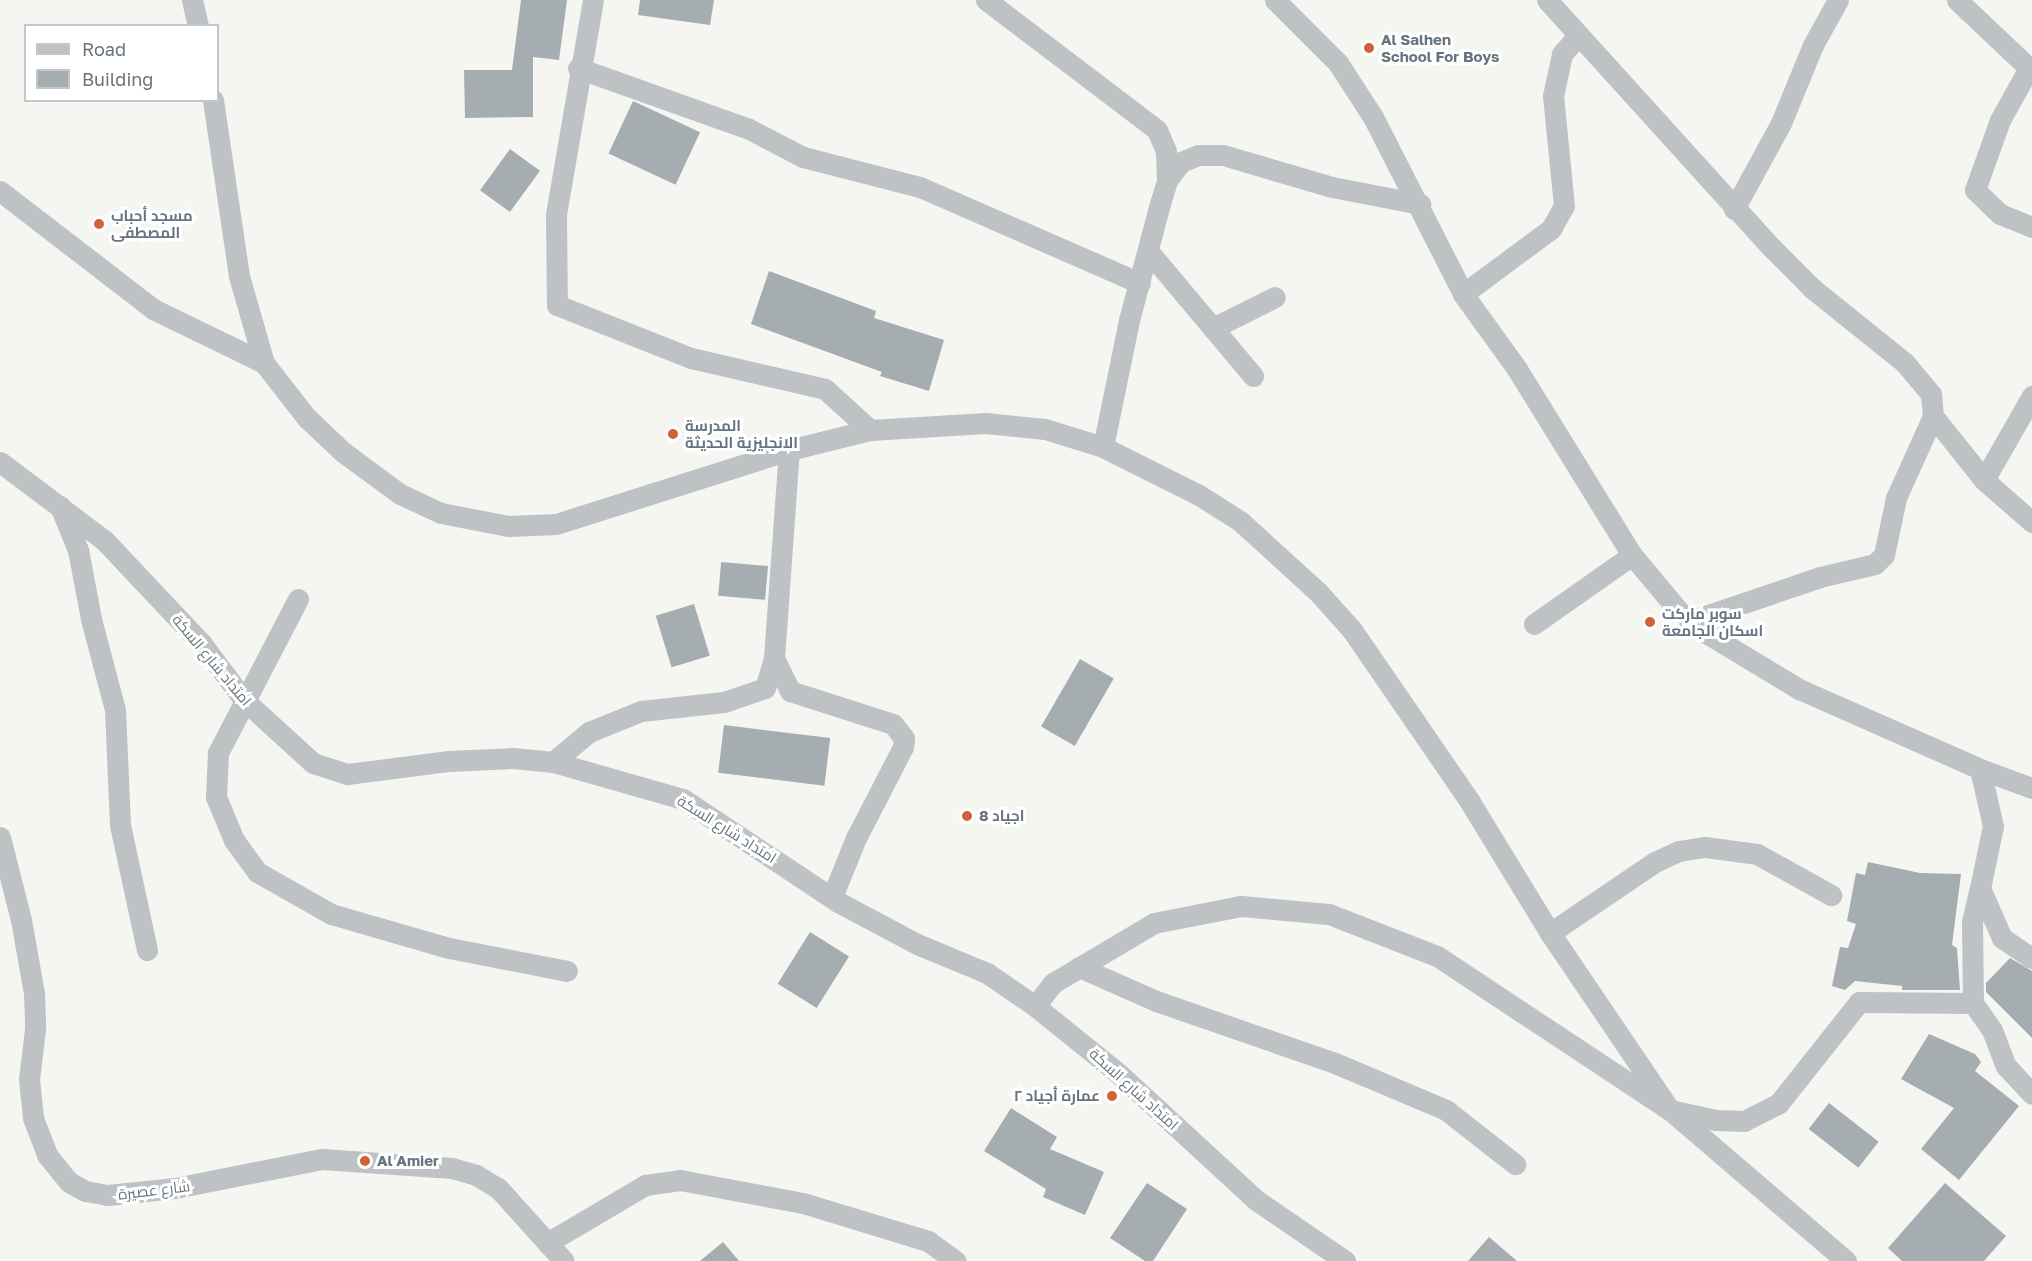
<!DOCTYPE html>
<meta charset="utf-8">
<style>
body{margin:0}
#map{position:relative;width:2032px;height:1261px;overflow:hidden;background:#f5f5f2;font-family:"Golos Text",Cairo,sans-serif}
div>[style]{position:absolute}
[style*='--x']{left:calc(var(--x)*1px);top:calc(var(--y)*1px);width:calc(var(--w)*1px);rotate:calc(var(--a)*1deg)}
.building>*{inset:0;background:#a6adb1;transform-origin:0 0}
.street>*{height:21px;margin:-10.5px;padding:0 10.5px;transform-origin:10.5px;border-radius:10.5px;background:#bec2c5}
.dots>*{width:16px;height:16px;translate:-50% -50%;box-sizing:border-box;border:3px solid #fff;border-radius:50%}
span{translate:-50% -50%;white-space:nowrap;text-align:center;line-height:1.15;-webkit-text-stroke:6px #fff;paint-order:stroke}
.poi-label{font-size:15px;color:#67747f;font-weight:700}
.left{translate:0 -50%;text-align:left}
.right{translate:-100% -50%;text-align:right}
.street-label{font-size:15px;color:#67747f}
.legend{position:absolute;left:24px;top:24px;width:195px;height:78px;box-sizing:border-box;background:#fff;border:2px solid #c2c7cc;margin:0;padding:8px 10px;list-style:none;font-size:18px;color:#67747f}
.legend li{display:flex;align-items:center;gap:12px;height:30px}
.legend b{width:30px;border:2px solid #c2c7cc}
</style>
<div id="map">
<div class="building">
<div style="clip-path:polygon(521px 0,567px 0,559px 60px,533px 57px,533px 117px,465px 118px,464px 70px,512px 70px)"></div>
<div style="clip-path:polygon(640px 0,714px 0,710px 25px,638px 15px)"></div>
<div style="left:633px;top:101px;width:74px;height:58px;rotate:25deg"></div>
<div style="left:510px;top:149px;width:37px;height:51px;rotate:36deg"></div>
<div style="clip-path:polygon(769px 271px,876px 311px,874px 318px,944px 340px,929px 391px,880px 376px,882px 372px,751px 324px)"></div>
<div style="left:768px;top:566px;width:34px;height:47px;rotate:95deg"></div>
<div style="left:694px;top:604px;width:54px;height:40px;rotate:73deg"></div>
<div style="left:1080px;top:659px;width:39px;height:78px;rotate:30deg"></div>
<div style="left:724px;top:725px;width:107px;height:48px;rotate:7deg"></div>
<div style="clip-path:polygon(1868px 862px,1920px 873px,1961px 874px,1952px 945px,1957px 948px,1960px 990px,1902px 990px,1902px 986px,1855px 981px,1845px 990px,1832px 986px,1840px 947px,1848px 948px,1856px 924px,1847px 921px,1856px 873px,1865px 875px)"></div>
<div style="left:810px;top:932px;width:46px;height:61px;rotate:32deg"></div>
<div style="clip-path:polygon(2010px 958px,2032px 971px,2032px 1038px,1986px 992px,1986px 983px)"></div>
<div style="clip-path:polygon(1929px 1034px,1975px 1054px,1981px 1062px,1975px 1071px,2019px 1106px,1959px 1180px,1921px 1149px,1954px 1108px,1901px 1079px)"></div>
<div style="left:1829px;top:1103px;width:63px;height:33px;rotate:38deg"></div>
<div style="clip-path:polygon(1011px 1108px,1057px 1137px,1050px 1149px,1104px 1172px,1085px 1215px,1043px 1197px,1046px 1189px,984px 1151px)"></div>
<div style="clip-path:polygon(1147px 1183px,1187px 1209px,1153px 1261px,1145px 1261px,1110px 1238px)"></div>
<div style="clip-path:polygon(1945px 1183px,2006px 1236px,1984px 1261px,1902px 1261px,1888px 1248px)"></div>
<div style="clip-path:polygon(1489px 1237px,1517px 1261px,1468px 1261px)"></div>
<div style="clip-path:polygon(723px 1242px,739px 1261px,700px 1261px)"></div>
</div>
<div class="street">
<div style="--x:192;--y:0;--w:27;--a:77"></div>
<div style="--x:593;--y:0;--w:218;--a:99.8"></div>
<div style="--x:556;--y:215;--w:90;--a:89.4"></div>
<div style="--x:557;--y:305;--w:144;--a:21.6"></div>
<div style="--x:691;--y:358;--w:138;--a:13"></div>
<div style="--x:825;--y:389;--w:61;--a:42.3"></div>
<div style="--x:986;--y:0;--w:215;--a:37.2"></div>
<div style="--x:1157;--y:130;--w:23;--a:67"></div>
<div style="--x:1166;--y:151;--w:29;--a:88"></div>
<div style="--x:1275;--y:0;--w:89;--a:45"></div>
<div style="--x:1338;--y:63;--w:64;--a:57.1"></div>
<div style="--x:1373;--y:117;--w:199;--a:63"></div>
<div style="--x:1463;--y:294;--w:92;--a:54.2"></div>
<div style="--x:1517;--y:369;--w:219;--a:58.3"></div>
<div style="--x:1632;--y:555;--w:87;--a:50.1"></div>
<div style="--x:1688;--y:622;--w:130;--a:31.1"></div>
<div style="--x:1799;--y:689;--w:198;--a:23.8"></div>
<div style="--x:1980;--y:769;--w:58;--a:77.2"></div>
<div style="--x:1993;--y:826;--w:63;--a:101.8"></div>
<div style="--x:1980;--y:888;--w:55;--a:66.3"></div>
<div style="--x:2002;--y:938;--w:36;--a:34"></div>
<div style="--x:1547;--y:0;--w:333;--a:47.8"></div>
<div style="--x:1771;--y:247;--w:59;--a:45"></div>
<div style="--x:1813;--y:289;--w:118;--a:38.8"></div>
<div style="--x:1905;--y:363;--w:40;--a:50"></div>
<div style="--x:1931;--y:394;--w:22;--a:85"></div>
<div style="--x:1933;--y:416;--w:90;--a:114.3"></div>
<div style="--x:1896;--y:498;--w:58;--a:101.9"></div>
<div style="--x:1884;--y:555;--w:13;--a:135"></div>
<div style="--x:1875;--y:564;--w:57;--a:166.7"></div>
<div style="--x:1820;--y:577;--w:139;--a:161.2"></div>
<div style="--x:1957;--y:0;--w:99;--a:43.4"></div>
<div style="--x:2029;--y:68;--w:60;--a:119.1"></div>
<div style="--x:2000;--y:120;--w:74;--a:109.7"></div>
<div style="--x:1975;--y:190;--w:35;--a:44"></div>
<div style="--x:2000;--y:214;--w:35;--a:22"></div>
<div style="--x:578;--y:68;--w:182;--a:19.6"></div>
<div style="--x:749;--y:129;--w:61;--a:27.4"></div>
<div style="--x:803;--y:157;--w:121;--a:14.4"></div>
<div style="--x:920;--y:187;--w:240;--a:23.6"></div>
<div style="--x:213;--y:100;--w:178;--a:81.6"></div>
<div style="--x:239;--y:276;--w:91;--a:74"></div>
<div style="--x:264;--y:363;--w:70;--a:52"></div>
<div style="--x:307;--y:418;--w:50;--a:43.4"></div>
<div style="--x:343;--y:452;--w:71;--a:36.4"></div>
<div style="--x:400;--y:494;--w:45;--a:24.9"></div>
<div style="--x:441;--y:513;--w:68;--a:11"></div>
<div style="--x:508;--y:526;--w:48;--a:-2.4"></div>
<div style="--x:556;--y:524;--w:244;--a:-17.6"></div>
<div style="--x:789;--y:450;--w:83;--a:-13.9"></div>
<div style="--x:870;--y:430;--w:116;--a:-3.5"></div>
<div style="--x:986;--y:423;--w:59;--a:5.8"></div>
<div style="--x:1045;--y:429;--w:61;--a:17.2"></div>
<div style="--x:1103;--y:447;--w:107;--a:26.6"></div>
<div style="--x:1199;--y:495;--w:49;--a:32.4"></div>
<div style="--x:1240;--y:521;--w:105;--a:42.3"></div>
<div style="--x:1318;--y:592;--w:51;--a:48.2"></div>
<div style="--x:1352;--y:630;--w:209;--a:55.5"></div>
<div style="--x:1470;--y:802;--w:153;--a:58.6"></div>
<div style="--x:1550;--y:933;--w:214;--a:55.9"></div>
<div style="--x:1670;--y:1110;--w:232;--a:40.6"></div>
<div style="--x:0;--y:191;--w:193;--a:37.6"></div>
<div style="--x:153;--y:309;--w:123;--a:25.9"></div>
<div style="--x:1734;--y:209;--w:98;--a:-61.3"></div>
<div style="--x:1781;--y:123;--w:84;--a:-67.7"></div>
<div style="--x:1813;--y:45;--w:51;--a:-60.9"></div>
<div style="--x:1149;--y:252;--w:162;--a:50"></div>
<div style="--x:1463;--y:294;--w:109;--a:-36.5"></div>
<div style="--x:1551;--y:229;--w:26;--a:-61"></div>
<div style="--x:1564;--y:206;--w:111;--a:-95.7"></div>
<div style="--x:1553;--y:96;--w:43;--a:-77.9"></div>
<div style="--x:1562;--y:54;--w:23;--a:-49"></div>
<div style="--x:1213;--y:328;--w:69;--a:-26.6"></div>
<div style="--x:1933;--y:416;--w:82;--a:51.4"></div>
<div style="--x:1984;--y:480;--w:64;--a:41.2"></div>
<div style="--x:1103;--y:447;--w:130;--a:-78.4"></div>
<div style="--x:1129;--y:320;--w:117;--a:-75.1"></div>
<div style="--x:1159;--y:207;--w:28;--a:-73"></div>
<div style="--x:1167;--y:180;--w:23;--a:-52"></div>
<div style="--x:1181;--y:162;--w:18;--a:-22"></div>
<div style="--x:1198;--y:155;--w:25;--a:0"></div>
<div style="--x:1223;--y:155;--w:114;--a:16.4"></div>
<div style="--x:1332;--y:187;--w:90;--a:10.9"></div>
<div style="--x:0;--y:462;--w:130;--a:36.9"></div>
<div style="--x:104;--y:540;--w:143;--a:46.7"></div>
<div style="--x:202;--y:644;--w:70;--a:53.1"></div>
<div style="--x:244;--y:700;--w:93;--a:42.4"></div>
<div style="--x:313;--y:763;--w:36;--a:18"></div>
<div style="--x:347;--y:774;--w:103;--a:-7.3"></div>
<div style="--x:449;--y:761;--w:64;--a:-2.7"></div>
<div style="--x:513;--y:758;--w:40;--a:5.7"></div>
<div style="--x:553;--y:762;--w:135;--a:15.9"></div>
<div style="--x:683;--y:799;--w:186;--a:33.6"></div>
<div style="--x:838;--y:902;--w:89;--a:28"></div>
<div style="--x:917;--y:944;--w:76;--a:22.5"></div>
<div style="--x:987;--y:973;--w:58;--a:34.5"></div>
<div style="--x:1035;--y:1006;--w:107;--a:38.9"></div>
<div style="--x:1118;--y:1073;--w:188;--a:42.6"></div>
<div style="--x:1256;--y:1200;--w:108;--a:34.4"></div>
<div style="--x:1984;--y:480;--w:97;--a:-60.3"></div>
<div style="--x:60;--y:506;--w:48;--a:67.8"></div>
<div style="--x:78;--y:550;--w:70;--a:79.3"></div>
<div style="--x:91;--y:619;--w:94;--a:75.2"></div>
<div style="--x:115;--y:710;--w:115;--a:87.5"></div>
<div style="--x:120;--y:825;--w:128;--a:77.8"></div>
<div style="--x:298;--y:599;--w:174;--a:117.5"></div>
<div style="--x:218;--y:753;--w:44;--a:92.6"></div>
<div style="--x:216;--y:797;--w:47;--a:67.3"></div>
<div style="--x:234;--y:840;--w:39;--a:54"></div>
<div style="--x:257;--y:872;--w:85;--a:29.6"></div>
<div style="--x:331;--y:914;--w:123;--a:16.1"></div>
<div style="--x:449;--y:948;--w:120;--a:11"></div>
<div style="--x:1534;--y:624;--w:120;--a:-35.1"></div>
<div style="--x:774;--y:658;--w:37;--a:64"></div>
<div style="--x:790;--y:691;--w:108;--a:17.8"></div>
<div style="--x:893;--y:724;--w:18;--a:52"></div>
<div style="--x:904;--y:738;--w:9;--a:96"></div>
<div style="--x:903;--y:747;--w:102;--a:117.3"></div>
<div style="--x:856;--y:838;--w:64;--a:112.1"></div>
<div style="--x:553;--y:762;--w:47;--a:-39.8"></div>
<div style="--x:589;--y:732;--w:56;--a:-22"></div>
<div style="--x:641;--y:711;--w:83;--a:-6.2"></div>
<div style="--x:724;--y:702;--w:43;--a:-18.9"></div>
<div style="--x:765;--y:688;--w:31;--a:-73"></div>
<div style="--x:774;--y:658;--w:209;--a:-85.9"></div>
<div style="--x:1980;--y:769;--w:55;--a:20.1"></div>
<div style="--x:0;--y:837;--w:86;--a:75.8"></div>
<div style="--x:21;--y:920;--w:74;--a:79.9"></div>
<div style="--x:34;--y:993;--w:36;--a:88"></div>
<div style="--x:35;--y:1029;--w:50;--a:96.8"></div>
<div style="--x:29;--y:1079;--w:39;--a:84"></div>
<div style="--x:33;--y:1118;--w:40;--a:69"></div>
<div style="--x:47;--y:1155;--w:35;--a:51"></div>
<div style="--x:69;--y:1182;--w:18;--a:29"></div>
<div style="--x:85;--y:1191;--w:23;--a:10"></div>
<div style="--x:108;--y:1195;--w:67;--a:-6"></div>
<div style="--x:175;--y:1188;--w:150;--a:-11.2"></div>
<div style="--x:322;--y:1159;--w:130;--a:4"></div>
<div style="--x:452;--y:1168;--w:25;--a:16"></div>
<div style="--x:476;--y:1175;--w:26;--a:31"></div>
<div style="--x:498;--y:1188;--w:98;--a:47.9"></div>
<div style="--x:1550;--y:933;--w:127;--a:-34.1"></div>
<div style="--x:1655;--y:862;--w:26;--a:-25"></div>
<div style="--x:1679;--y:851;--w:26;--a:-9"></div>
<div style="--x:1705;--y:847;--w:52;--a:7.7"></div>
<div style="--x:1757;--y:854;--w:85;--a:29"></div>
<div style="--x:1079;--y:967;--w:84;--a:23.8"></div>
<div style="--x:1156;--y:1001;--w:189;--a:19.1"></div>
<div style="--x:1335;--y:1063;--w:121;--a:22.9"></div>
<div style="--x:1446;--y:1110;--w:88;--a:38"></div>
<div style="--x:1973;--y:1003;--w:81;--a:-90.7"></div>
<div style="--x:1972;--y:922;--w:35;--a:-77"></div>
<div style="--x:1035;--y:1006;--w:29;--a:-52"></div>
<div style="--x:1053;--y:983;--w:117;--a:-30.7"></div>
<div style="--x:1154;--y:923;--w:89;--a:-11.1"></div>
<div style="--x:1241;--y:906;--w:88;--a:5.2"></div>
<div style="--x:1329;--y:914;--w:116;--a:21.3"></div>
<div style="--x:1437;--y:956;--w:279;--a:33.5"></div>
<div style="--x:1670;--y:1110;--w:47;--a:12.3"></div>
<div style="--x:1716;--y:1120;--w:28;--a:2"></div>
<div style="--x:1744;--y:1121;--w:39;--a:-27"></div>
<div style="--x:1779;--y:1103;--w:129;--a:-51.6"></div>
<div style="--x:1859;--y:1002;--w:114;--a:0.5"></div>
<div style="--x:1973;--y:1003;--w:33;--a:55"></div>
<div style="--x:1992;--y:1030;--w:39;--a:69"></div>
<div style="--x:2006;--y:1066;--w:38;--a:47"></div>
<div style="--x:547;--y:1243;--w:114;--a:-30.6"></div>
<div style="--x:645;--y:1185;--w:35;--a:-8"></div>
<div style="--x:680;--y:1180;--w:125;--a:10.6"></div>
<div style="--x:803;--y:1203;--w:131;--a:16.9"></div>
<div style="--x:928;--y:1241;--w:34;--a:36"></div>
</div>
<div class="dots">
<div style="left:1369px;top:48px;background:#cf6238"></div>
<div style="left:99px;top:224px;background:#cf6238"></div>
<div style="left:673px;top:434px;background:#cf6238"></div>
<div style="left:1650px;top:622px;background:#cf6238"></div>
<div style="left:967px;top:816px;background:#cf6238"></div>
<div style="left:1112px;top:1096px;background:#cf6238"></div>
<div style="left:365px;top:1161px;background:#cf6238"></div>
</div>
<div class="poi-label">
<span class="left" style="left:1381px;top:48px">Al Salhen<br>School For Boys</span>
<span class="left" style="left:111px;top:224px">مسجد أحباب<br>المصطفى</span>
<span class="left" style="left:685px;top:434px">المدرسة<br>الانجليزية الحديثة</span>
<span class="left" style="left:1662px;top:622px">سوبر ماركت<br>اسكان الجامعة</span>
<span class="left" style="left:979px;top:816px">اجياد 8</span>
<span class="right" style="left:1100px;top:1096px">عمارة أجياد ٢</span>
<span class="left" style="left:377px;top:1161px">Al Amier</span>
</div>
<div class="street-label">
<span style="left:212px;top:660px;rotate:50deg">امتداد شارع السكة</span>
<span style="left:727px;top:829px;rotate:32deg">امتداد شارع السكة</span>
<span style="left:1134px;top:1089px;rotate:42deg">امتداد شارع السكة</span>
<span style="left:154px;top:1190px;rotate:-7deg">شارع عصيرة</span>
</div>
<ul class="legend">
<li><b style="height:8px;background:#bec2c5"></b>Road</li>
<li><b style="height:16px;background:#a6adb1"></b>Building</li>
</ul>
</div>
